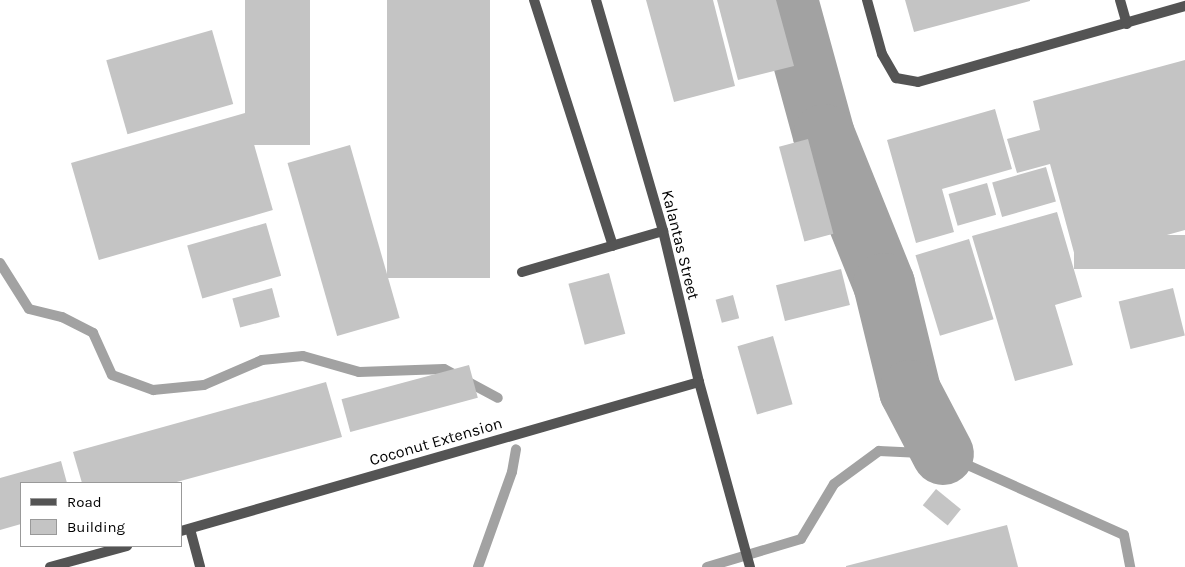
<!DOCTYPE html>
<style>
body{margin:0}
#map{position:relative;width:1185px;height:567px;overflow:hidden;background:#fff;font-family:Karla,sans-serif}
div>[style]{position:absolute}
[style*='--x']{left:calc(var(--x)*1px);top:calc(var(--y)*1px);width:calc(var(--w)*1px);rotate:calc(var(--a)*1deg)}
.stream>*{height:10px;margin:-5px;padding:0 5px;transform-origin:5px;border-radius:5px;background:#a2a2a2}
.river>*{height:62px;margin:-31px;padding:0 31px;transform-origin:31px;border-radius:31px;background:#a2a2a2}
.building>*{inset:0;background:#c4c4c4;transform-origin:0 0}
.lane>*{height:10px;margin:-5px;padding:0 5px;transform-origin:5px;border-radius:5px;background:#545454}
.street>*{height:10px;margin:-5px;padding:0 5px;transform-origin:5px;border-radius:5px;background:#545454}
span{translate:-50% -50%;white-space:nowrap;text-align:center;line-height:1.15;-webkit-text-stroke:4px #fff;paint-order:stroke}
.street-label{font-size:16px;color:#000}
.legend{position:absolute;left:20px;top:482px;width:162px;height:65px;box-sizing:border-box;background:#fff;border:1px solid #999;margin:0;padding:6px 9px;list-style:none;font-size:15px;color:#000}
.legend li{display:flex;align-items:center;gap:10px;height:25px}
.legend b{width:25px;border:1px solid #999}
</style>
<div id="map">
<div class="stream">
<div style="--x:0;--y:263;--w:54;--a:57.8"></div>
<div style="--x:29;--y:309;--w:34;--a:14"></div>
<div style="--x:62;--y:317;--w:35;--a:27"></div>
<div style="--x:93;--y:333;--w:46;--a:65.7"></div>
<div style="--x:112;--y:375;--w:44;--a:20.1"></div>
<div style="--x:153;--y:390;--w:51;--a:-5.6"></div>
<div style="--x:204;--y:385;--w:63;--a:-23.3"></div>
<div style="--x:262;--y:360;--w:41;--a:-5.6"></div>
<div style="--x:303;--y:356;--w:58;--a:15.9"></div>
<div style="--x:359;--y:372;--w:85;--a:-2"></div>
<div style="--x:444;--y:369;--w:61;--a:28.2"></div>
<div style="--x:478;--y:567;--w:101;--a:-70.3"></div>
<div style="--x:512;--y:472;--w:23;--a:-80"></div>
<div style="--x:707;--y:567;--w:98;--a:-16.6"></div>
<div style="--x:801;--y:539;--w:64;--a:-59"></div>
<div style="--x:834;--y:484;--w:56;--a:-36.3"></div>
<div style="--x:879;--y:451;--w:64;--a:2.7"></div>
<div style="--x:943;--y:454;--w:198;--a:24.1"></div>
<div style="--x:1124;--y:535;--w:33;--a:79"></div>
</div>
<div class="river">
<div style="--x:787;--y:0;--w:140;--a:74.7"></div>
<div style="--x:824;--y:135;--w:161;--a:68.1"></div>
<div style="--x:884;--y:284;--w:110;--a:76.3"></div>
<div style="--x:910;--y:391;--w:71;--a:62.4"></div>
</div>
<div class="building">
<div style="left:245px;top:0;width:65px;height:145px"></div>
<div style="left:387px;top:0;width:103px;height:278px"></div>
<div style="clip-path:polygon(646px 0,713px 0,735px 86px,674px 102px)"></div>
<div style="clip-path:polygon(717px 0,776px 0,794px 66px,738px 80px)"></div>
<div style="clip-path:polygon(905px 0,1030px 0,1030px 1px,914px 32px)"></div>
<div style="left:212px;top:30px;width:77px;height:110px;rotate:74deg"></div>
<div style="clip-path:polygon(1185px 60px,1185px 230px,1076px 260px,1050px 164px,1017px 173px,1007px 139px,1040px 130px,1033px 101px)"></div>
<div style="clip-path:polygon(995px 109px,1012px 169px,942px 189px,954px 232px,916px 243px,887px 140px)"></div>
<div style="left:245px;top:113px;width:101px;height:181px;rotate:74deg"></div>
<div style="left:808px;top:139px;width:98px;height:30px;rotate:75deg"></div>
<div style="left:350px;top:145px;width:180px;height:65px;rotate:74deg"></div>
<div style="left:1046px;top:167px;width:36px;height:56px;rotate:74deg"></div>
<div style="left:987px;top:183px;width:33px;height:40px;rotate:74deg"></div>
<div style="clip-path:polygon(1057px 212px,1082px 297px,1055px 305px,1073px 365px,1015px 381px,972px 236px)"></div>
<div style="left:266px;top:223px;width:55px;height:82px;rotate:74deg"></div>
<div style="left:1185px;top:235px;width:34px;height:111px;rotate:90deg"></div>
<div style="left:969px;top:239px;width:84px;height:56px;rotate:73deg"></div>
<div style="left:841px;top:269px;width:37px;height:67px;rotate:76deg"></div>
<div style="left:609px;top:273px;width:63px;height:42px;rotate:75deg"></div>
<div style="left:272px;top:288px;width:30px;height:41px;rotate:75deg"></div>
<div style="left:1173px;top:288px;width:49px;height:56px;rotate:76deg"></div>
<div style="left:733px;top:295px;width:24px;height:18px;rotate:75deg"></div>
<div style="left:773px;top:336px;width:71px;height:37px;rotate:74deg"></div>
<div style="left:469px;top:365px;width:34px;height:132px;rotate:75deg"></div>
<div style="clip-path:polygon(326px 382px,342px 437px,173px 483px,82px 483px,73px 452px)"></div>
<div style="clip-path:polygon(61px 461px,67px 483px,21px 483px,21px 524px,0 530px,0 478px)"></div>
<div style="left:936px;top:489px;width:32px;height:21px;rotate:39deg"></div>
<div style="clip-path:polygon(1007px 525px,1018px 567px,846px 567px,846px 566px)"></div>
</div>
<div class="lane">
<div style="--x:534;--y:0;--w:258;--a:72.2"></div>
<div style="--x:867;--y:0;--w:56;--a:74.5"></div>
<div style="--x:882;--y:54;--w:28;--a:60"></div>
<div style="--x:896;--y:78;--w:22;--a:10"></div>
<div style="--x:918;--y:82;--w:278;--a:-15.9"></div>
<div style="--x:1120;--y:0;--w:25;--a:74"></div>
<div style="--x:522;--y:272;--w:147;--a:-16.2"></div>
</div>
<div class="street">
<div style="--x:596;--y:0;--w:241;--a:73.8"></div>
<div style="--x:663;--y:231;--w:155;--a:76.6"></div>
<div style="--x:699;--y:382;--w:192;--a:74.6"></div>
<div style="--x:190;--y:529;--w:39;--a:75"></div>
<div style="--x:181;--y:531;--w:539;--a:-16.05"></div>
<div style="--x:50;--y:567;--w:80;--a:-15.3"></div>
</div>
<div class="street-label">
<span style="left:680px;top:245px;rotate:76deg">Kalantas Street</span>
<span style="left:436px;top:442px;rotate:-16deg">Coconut Extension</span>
</div>
<ul class="legend">
<li><b style="height:6px;background:#545454"></b>Road</li>
<li><b style="height:14px;background:#c4c4c4"></b>Building</li>
</ul>
</div>
